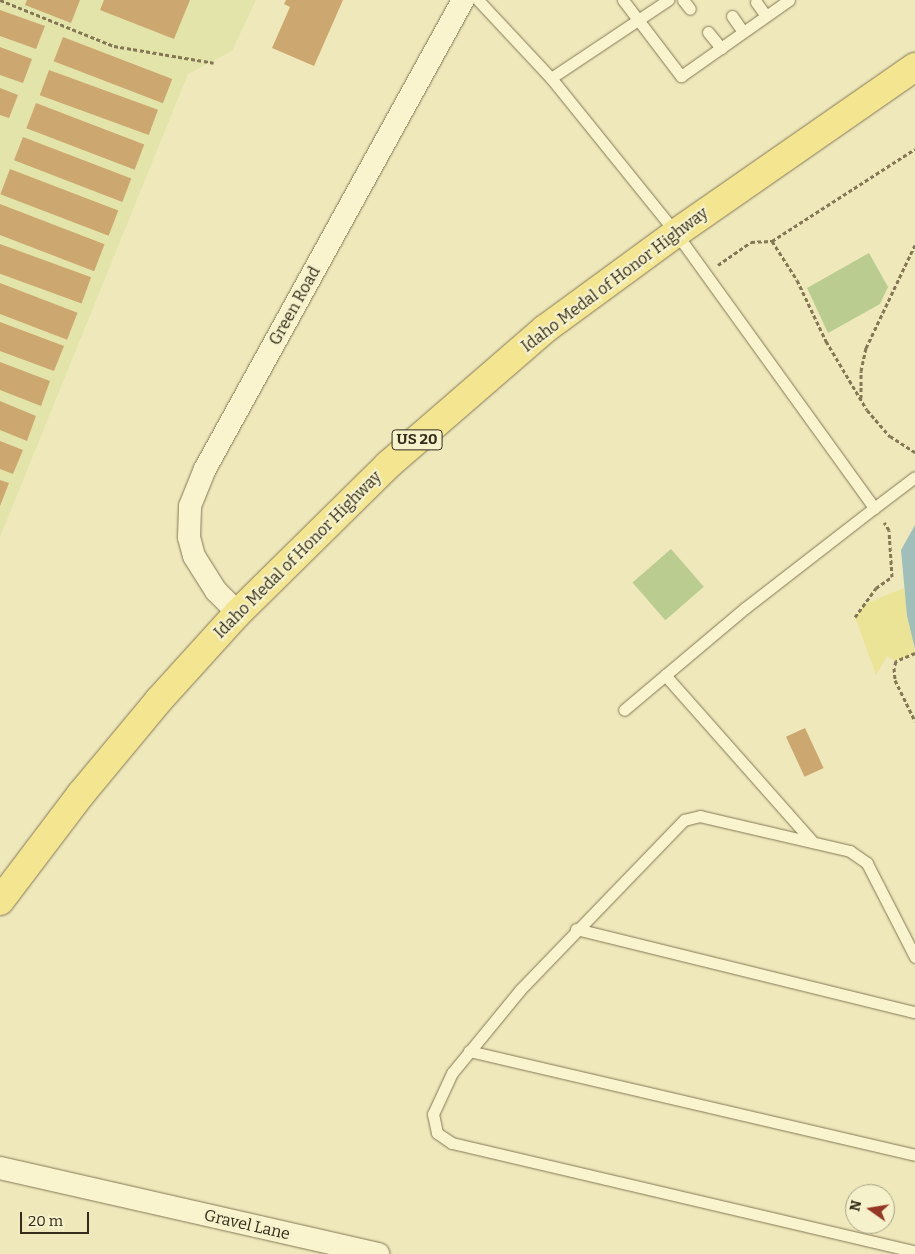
<!DOCTYPE html>
<style>
body{margin:0}
#map{position:relative;width:915px;height:1254px;overflow:hidden;background:#eee8bb;font-family:Bitter,serif}
div>[style]{position:absolute}
[style*='--x']{left:calc(var(--x)*1px);top:calc(var(--y)*1px);width:calc(var(--w)*1px);rotate:calc(var(--a)*1deg)}
.farmland>*{inset:0;background:#e3e4a9}
.green>*{inset:0;background:#bacc90;transform-origin:0 0}
.sand>*{inset:0;background:#ebe497}
.water>*{inset:0;background:#a0bfbb}
.building>*{inset:0;background:#cda770;transform-origin:0 0}
.path>*{height:3px;margin-top:-1.5px;transform-origin:0;background:repeating-linear-gradient(90deg,#857755 0 4px,transparent 0 6.5px)}
.roads{filter:drop-shadow(0 0 1px #857755) drop-shadow(0 0 1px #857755)}
.service>*{height:11px;margin:-5.5px;padding:0 5.5px;transform-origin:5.5px;border-radius:5.5px;background:#f9f4ce}
.minor>*{height:22px;margin:-11px;padding:0 11px;transform-origin:11px;border-radius:11px;background:#f9f4ce}
.primary>*{height:28px;margin:-14px;padding:0 14px;transform-origin:14px;border-radius:14px;background:#f4e691}
span{translate:-50% -50%;white-space:nowrap;text-align:center;line-height:1.15;-webkit-text-stroke:4px #f5f1cb;paint-order:stroke}
.shield-label span{padding:1px 4px;background:#f5f1cb;border:1px solid;border-radius:4px;-webkit-text-stroke-width:0}
.shield-label{font-size:15px;color:#342b1a;font-weight:700}
.street-label{font-size:16px;color:#342b1a}
.north{position:absolute;left:845px;top:1184px;width:50px;height:50px;box-sizing:border-box;background:#f5f1cb;border:1px solid #a8a284;border-radius:50%;rotate:283deg;font-size:14px;font-weight:700;line-height:20px;text-align:center;color:#342b1a}
.north::after{content:'';display:block;margin:auto;width:18px;height:22px;background:#953724;clip-path:polygon(50% 0,100% 100%,50% 72%,0 100%)}
.scale{position:absolute;left:20px;top:1212px;width:69px;height:22px;box-sizing:border-box;border:2px solid #342b1a;border-top:0;padding-left:6px;font-size:15px;line-height:18px;white-space:nowrap;color:#342b1a;-webkit-text-stroke:4px #f5f1cb;paint-order:stroke}
</style>
<div id="map">
<div class="farmland">
<div style="clip-path:polygon(0 0,256px 0,232px 51px,188px 74px,0 537px)"></div>
</div>
<div class="green">
<div style="clip-path:polygon(869px 253px,888px 287px,880px 304px,828px 333px,807px 288px)"></div>
<div style="left:671px;top:549px;width:50px;height:51px;rotate:49deg"></div>
</div>
<div class="sand">
<div style="clip-path:polygon(904px 588px,915px 653px,896px 661px,887px 656px,876px 675px,855px 617px,865px 604px)"></div>
</div>
<div class="water">
<div style="clip-path:polygon(915px 525px,915px 649px,907px 616px,901px 550px)"></div>
</div>
<div class="building">
<div style="clip-path:polygon(27px 0,80px 0,71px 23px,25px 5px)"></div>
<div style="clip-path:polygon(104px 0,190px 0,174px 39px,100px 10px)"></div>
<div style="clip-path:polygon(286px 0,343px 0,314px 66px,272px 48px,290px 7px,284px 4px)"></div>
<div style="clip-path:polygon(0 10px,45px 26px,36px 49px,0 36px)"></div>
<div style="left:63px;top:37px;width:117px;height:26px;rotate:21deg"></div>
<div style="clip-path:polygon(0 47px,32px 59px,23px 83px,0 75px)"></div>
<div style="left:49px;top:70px;width:116px;height:27px;rotate:20deg"></div>
<div style="clip-path:polygon(0 88px,18px 95px,9px 118px,0 115px)"></div>
<div style="left:36px;top:103px;width:116px;height:27px;rotate:21deg"></div>
<div style="left:23px;top:137px;width:116px;height:25px;rotate:21deg"></div>
<div style="left:10px;top:169px;width:116px;height:27px;rotate:21deg"></div>
<div style="left:0;top:204px;width:112px;height:29px;rotate:21deg"></div>
<div style="left:0;top:244px;width:97px;height:28px;rotate:20deg"></div>
<div style="left:0;top:283px;width:83px;height:29px;rotate:21deg"></div>
<div style="clip-path:polygon(0 322px,64px 346px,54px 371px,0 351px)"></div>
<div style="clip-path:polygon(0 362px,50px 381px,41px 406px,0 390px)"></div>
<div style="clip-path:polygon(0 401px,36px 416px,27px 441px,0 430px)"></div>
<div style="clip-path:polygon(0 441px,23px 450px,13px 474px,0 469px)"></div>
<div style="clip-path:polygon(0 480px,9px 483px,0 506px)"></div>
<div style="left:805px;top:728px;width:44px;height:21px;rotate:65deg"></div>
</div>
<div class="path">
<div style="--x:0;--y:0;--w:123;--a:22"></div>
<div style="--x:114;--y:46;--w:101;--a:9.6"></div>
<div style="--x:772;--y:241;--w:170;--a:-32.8"></div>
<div style="--x:718;--y:265;--w:40;--a:-34.9"></div>
<div style="--x:751;--y:242;--w:21;--a:-3"></div>
<div style="--x:772;--y:241;--w:46;--a:57.3"></div>
<div style="--x:797;--y:280;--w:68;--a:64.6"></div>
<div style="--x:826;--y:341;--w:80;--a:59.3"></div>
<div style="--x:867;--y:410;--w:35;--a:49"></div>
<div style="--x:890;--y:436;--w:30;--a:33"></div>
<div style="--x:861;--y:398;--w:27;--a:-90"></div>
<div style="--x:861;--y:371;--w:24;--a:-78"></div>
<div style="--x:866;--y:348;--w:114;--a:-64.6"></div>
<div style="--x:855;--y:617;--w:36;--a:-54"></div>
<div style="--x:876;--y:588;--w:19;--a:-35"></div>
<div style="--x:892;--y:577;--w:47;--a:-93.7"></div>
<div style="--x:889;--y:530;--w:9;--a:-122"></div>
<div style="--x:915;--y:653;--w:21;--a:157"></div>
<div style="--x:896;--y:661;--w:7;--a:106"></div>
<div style="--x:894;--y:668;--w:12;--a:85"></div>
<div style="--x:895;--y:680;--w:46;--a:64"></div>
</div>
<div class="roads">
<div class="service">
<div style="--x:478;--y:0;--w:107;--a:46.9"></div>
<div style="--x:551;--y:78;--w:199;--a:51.1"></div>
<div style="--x:676;--y:233;--w:339;--a:54.2"></div>
<div style="--x:874;--y:508;--w:163;--a:142.2"></div>
<div style="--x:745;--y:608;--w:158;--a:139.9"></div>
<div style="--x:623;--y:0;--w:96;--a:52.7"></div>
<div style="--x:681;--y:76;--w:132;--a:-35.1"></div>
<div style="--x:683;--y:0;--w:11;--a:52"></div>
<div style="--x:756;--y:2;--w:17;--a:54"></div>
<div style="--x:732;--y:16;--w:19;--a:55"></div>
<div style="--x:708;--y:32;--w:21;--a:51"></div>
<div style="--x:551;--y:78;--w:141;--a:-33.7"></div>
<div style="--x:874;--y:508;--w:51;--a:-37.1"></div>
<div style="--x:665;--y:675;--w:222;--a:48.5"></div>
<div style="--x:576;--y:929;--w:349;--a:13.8"></div>
<div style="--x:915;--y:957;--w:106;--a:-117.1"></div>
<div style="--x:867;--y:863;--w:21;--a:-145"></div>
<div style="--x:850;--y:851;--w:154;--a:-166.9"></div>
<div style="--x:700;--y:816;--w:16;--a:166"></div>
<div style="--x:684;--y:820;--w:236;--a:134"></div>
<div style="--x:520;--y:990;--w:107;--a:129.3"></div>
<div style="--x:452;--y:1073;--w:45;--a:114.9"></div>
<div style="--x:433;--y:1114;--w:19;--a:78"></div>
<div style="--x:437;--y:1133;--w:18;--a:34"></div>
<div style="--x:452;--y:1143;--w:476;--a:13.2"></div>
<div style="--x:469;--y:1051;--w:458;--a:13.1"></div>
</div>
<div class="minor">
<div style="--x:238;--y:613;--w:31;--a:-135"></div>
<div style="--x:216;--y:591;--w:41;--a:-122.2"></div>
<div style="--x:194;--y:556;--w:20;--a:-105"></div>
<div style="--x:189;--y:537;--w:31;--a:-88"></div>
<div style="--x:190;--y:506;--w:40;--a:-68"></div>
<div style="--x:205;--y:469;--w:535;--a:-61.18"></div>
<div style="--x:0;--y:1168;--w:388;--a:12.8"></div>
</div>
<div class="primary">
<div style="--x:0;--y:901;--w:134;--a:-52.9"></div>
<div style="--x:81;--y:794;--w:122;--a:-50.3"></div>
<div style="--x:159;--y:700;--w:118;--a:-47.8"></div>
<div style="--x:238;--y:613;--w:211;--a:-44.6"></div>
<div style="--x:388;--y:465;--w:208;--a:-40.9"></div>
<div style="--x:545;--y:329;--w:162;--a:-36.2"></div>
<div style="--x:676;--y:233;--w:291;--a:-34.8"></div>
</div>
</div>
<div class="shield-label">
<span style="left:417px;top:440px">US 20</span>
</div>
<div class="street-label">
<span style="left:615px;top:280px;rotate:-37deg">Idaho Medal of Honor Highway</span>
<span style="left:295px;top:306px;rotate:-61deg">Green Road</span>
<span style="left:298px;top:555px;rotate:-45deg">Idaho Medal of Honor Highway</span>
<span style="left:247px;top:1225px;rotate:13deg">Gravel Lane</span>
</div>
<div class="north">N</div>
<div class="scale">20 m</div>
</div>
